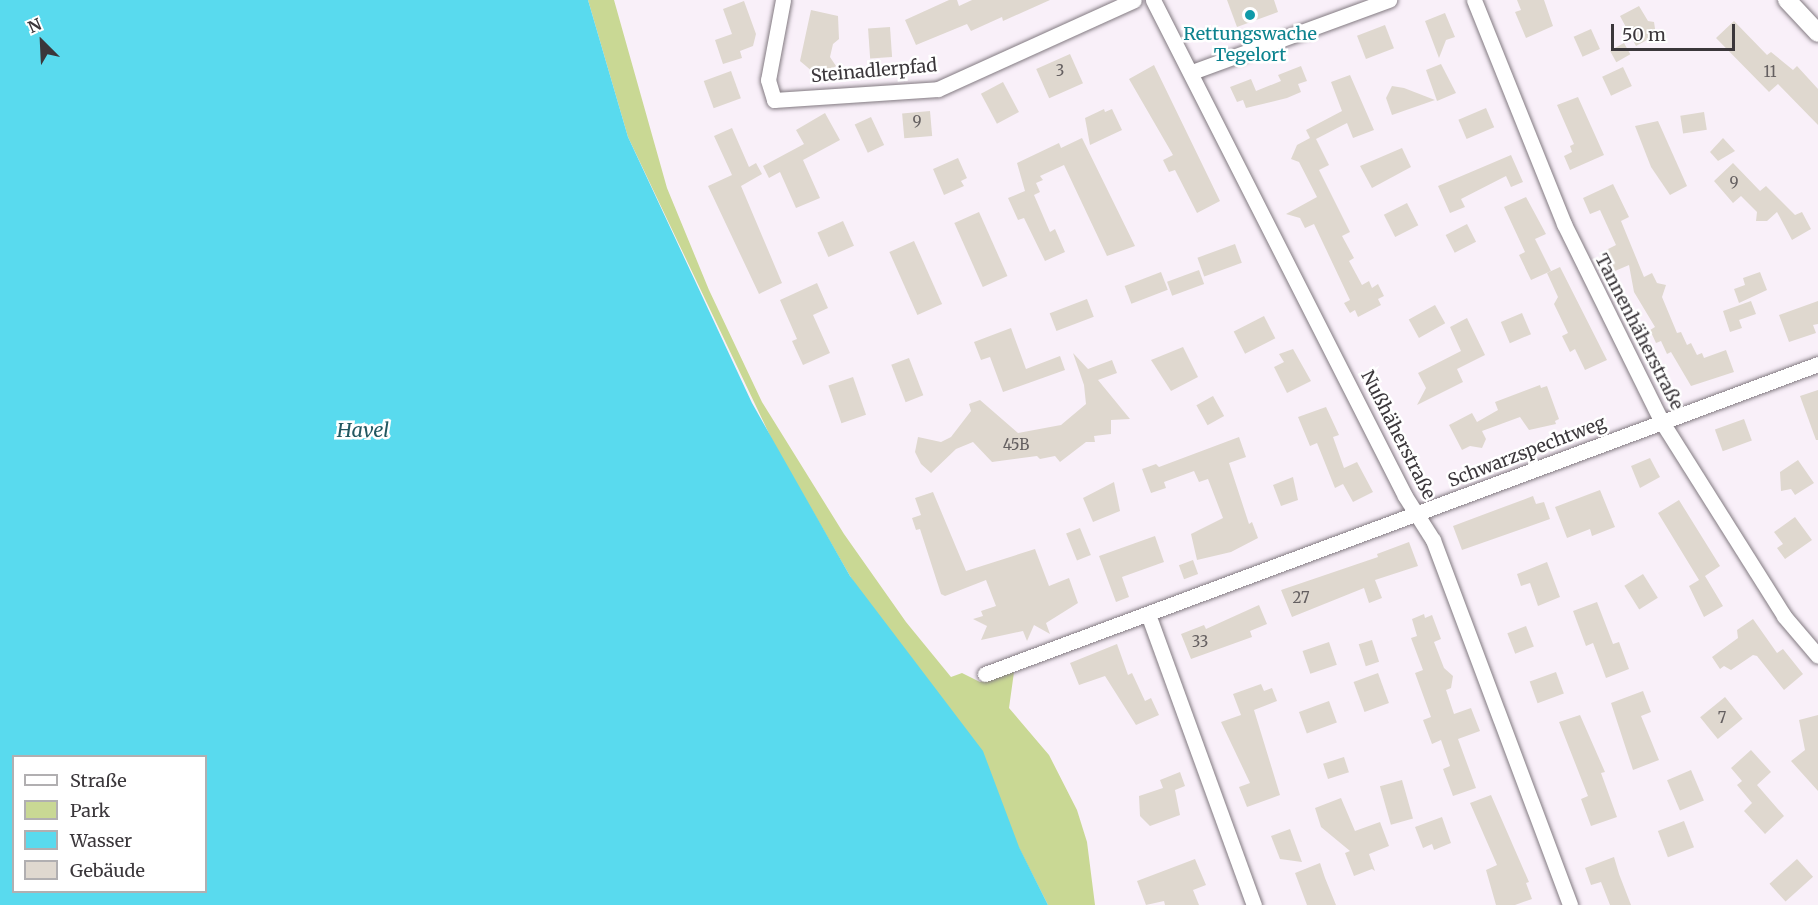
<!DOCTYPE html>
<meta charset="utf-8">
<style>
body{margin:0}
#map{position:relative;width:1818px;height:905px;overflow:hidden;background:#f9f0f9;font-family:Merriweather,serif}
div>[style]{position:absolute}
[style*='--x']{left:calc(var(--x)*1px);top:calc(var(--y)*1px);width:calc(var(--w)*1px);rotate:calc(var(--a)*1deg)}
.green>*{inset:0;background:#c9d894}
.water>*{inset:0;background:#59daee}
.building>*{inset:0;background:#dfd8cf;transform-origin:0 0}
.roads{filter:drop-shadow(0 0 2px #827a81) drop-shadow(0 0 2px #827a81)}
.minor>*{height:15px;margin:-7.5px;padding:0 7.5px;transform-origin:7.5px;border-radius:7.5px;background:#fff}
.tertiary>*{height:18px;margin:-9px;padding:0 9px;transform-origin:9px;border-radius:9px;background:#fff}
.dots>*{width:16px;height:16px;translate:-50% -50%;box-sizing:border-box;border:3px solid #fff;border-radius:50%}
span{translate:-50% -50%;white-space:nowrap;text-align:center;line-height:1.15;-webkit-text-stroke:5px #fff;paint-order:stroke}
.number-label{font-size:15px;color:#645f60}
.number-label span{-webkit-text-stroke-width:0}
.culture-label{font-size:18px;color:#0d838f}
.street-label{font-size:18px;color:#3b373b}
.water-label{font-size:20px;color:#225861;font-style:italic}
.legend{position:absolute;left:12px;top:755px;width:195px;height:138px;box-sizing:border-box;background:#fff;border:2px solid #b1afb1;margin:0;padding:8px 10px;list-style:none;font-size:18px;color:#3b373b}
.legend li{display:flex;align-items:center;gap:12px;height:30px}
.legend b{width:30px;border:2px solid #b1afb1}
.north{position:absolute;left:12px;top:12px;width:60px;height:60px;-webkit-text-stroke:4px #fff;paint-order:stroke;rotate:336deg;font-size:16px;font-weight:700;line-height:24px;text-align:center;color:#3b373b}
.north::after{content:'';display:block;margin:auto;width:21px;height:27px;background:#3b373b;clip-path:polygon(50% 0,100% 100%,50% 72%,0 100%)}
.scale{position:absolute;left:1611px;top:24px;width:124px;height:27px;box-sizing:border-box;border:3px solid #3b373b;border-top:0;padding-left:8px;font-size:18px;line-height:21px;white-space:nowrap;color:#3b373b;-webkit-text-stroke:4px #fff;paint-order:stroke}
</style>
<div id="map">
<div class="green">
<div style="clip-path:polygon(588px 0,614px 0,667px 188px,709px 290px,762px 402px,844px 534px,906px 622px,951px 677px,962px 673px,980px 682px,1014px 672px,1009px 708px,1049px 755px,1077px 810px,1087px 842px,1095px 905px,1048px 905px,1019px 848px,850px 576px,774px 444px,628px 137px)"></div>
</div>
<div class="water">
<div style="clip-path:polygon(evenodd,0 0,588px 0,628px 137px,752px 403px,850px 576px,983px 751px,1019px 847px,1048px 905px,0 905px,0 0,14px 756px,206px 756px,206px 892px,14px 892px,14px 756px)"></div>
</div>
<div class="building">
<div style="clip-path:polygon(949px 0,957px 0,959px 6px,972px 0,1050px 0,1003px 21px,1002px 17px,971px 31px,967px 24px,916px 45px,905px 20px)"></div>
<div style="clip-path:polygon(1227px 0,1274px 0,1278px 12px,1237px 27px)"></div>
<div style="clip-path:polygon(1517px 0,1544px 0,1553px 26px,1526px 38px,1515px 12px,1521px 10px)"></div>
<div style="clip-path:polygon(744px 1px,756px 34px,753px 46px,740px 51px,742px 58px,723px 64px,715px 40px,732px 34px,723px 9px)"></div>
<div style="clip-path:polygon(1639px 6px,1648px 21px,1654px 22px,1656px 35px,1636px 46px,1620px 16px)"></div>
<div style="clip-path:polygon(811px 10px,838px 16px,839px 39px,833px 44px,830px 57px,836px 66px,828px 72px,813px 72px,800px 61px)"></div>
<div style="clip-path:polygon(1445px 13px,1455px 37px,1446px 40px,1439px 58px,1425px 21px)"></div>
<div style="clip-path:polygon(1734px 21px,1767px 55px,1771px 52px,1793px 70px,1797px 66px,1818px 89px,1818px 125px,1778px 84px,1769px 92px,1716px 38px)"></div>
<div style="left:1385px;top:25px;width:25px;height:30px;rotate:69deg"></div>
<div style="left:890px;top:27px;width:30px;height:22px;rotate:86deg"></div>
<div style="left:1591px;top:29px;width:22px;height:19px;rotate:66deg"></div>
<div style="left:1624px;top:43px;width:13px;height:16px;rotate:61deg"></div>
<div style="left:1070px;top:54px;width:32px;height:37px;rotate:66deg"></div>
<div style="clip-path:polygon(1441px 64px,1456px 93px,1437px 101px,1426px 70px)"></div>
<div style="clip-path:polygon(1154px 65px,1220px 201px,1197px 213px,1175px 170px,1169px 172px,1163px 160px,1173px 155px,1129px 79px)"></div>
<div style="clip-path:polygon(1301px 66px,1307px 81px,1298px 84px,1301px 92px,1287px 98px,1246px 108px,1243px 100px,1237px 102px,1230px 87px,1251px 79px,1256px 91px,1281px 81px,1278px 75px)"></div>
<div style="left:1623px;top:67px;width:21px;height:23px;rotate:65deg"></div>
<div style="left:731px;top:71px;width:29px;height:29px;rotate:70deg"></div>
<div style="clip-path:polygon(1350px 75px,1374px 130px,1353px 138px,1347px 123px,1316px 139px,1329px 165px,1319px 170px,1350px 232px,1342px 236px,1354px 258px,1349px 261px,1362px 285px,1369px 281px,1372px 288px,1378px 284px,1384px 296px,1378px 299px,1381px 305px,1358px 317px,1355px 310px,1350px 313px,1344px 303px,1350px 300px,1314px 224px,1305px 228px,1300px 218px,1286px 214px,1317px 197px,1299px 162px,1291px 159px,1297px 145px,1310px 138px,1306px 130px,1342px 111px,1331px 82px)"></div>
<div style="left:1003px;top:82px;width:34px;height:25px;rotate:62deg"></div>
<div style="clip-path:polygon(1392px 86px,1404px 88px,1435px 100px,1392px 115px,1386px 98px)"></div>
<div style="clip-path:polygon(1578px 97px,1604px 155px,1570px 170px,1564px 156px,1572px 152px,1570px 146px,1574px 144px,1557px 105px)"></div>
<div style="left:1486px;top:108px;width:21px;height:30px;rotate:67deg"></div>
<div style="clip-path:polygon(1104px 109px,1105px 112px,1112px 109px,1122px 130px,1090px 145px,1085px 118px)"></div>
<div style="left:930px;top:111px;width:25px;height:28px;rotate:85deg"></div>
<div style="left:1704px;top:112px;width:18px;height:24px;rotate:81deg"></div>
<div style="clip-path:polygon(825px 113px,840px 140px,803px 160px,820px 198px,796px 208px,780px 172px,769px 178px,763px 166px,804px 144px,796px 130px)"></div>
<div style="left:871px;top:117px;width:31px;height:18px;rotate:65deg"></div>
<div style="clip-path:polygon(1658px 121px,1687px 186px,1670px 195px,1651px 167px,1635px 126px)"></div>
<div style="clip-path:polygon(732px 128px,749px 167px,756px 163px,762px 174px,741px 186px,782px 283px,759px 294px,708px 186px,732px 175px,714px 136px)"></div>
<div style="clip-path:polygon(1082px 138px,1135px 246px,1107px 256px,1064px 165px,1040px 176px,1043px 180px,1036px 183px,1040px 192px,1034px 195px,1050px 232px,1055px 229px,1065px 252px,1045px 261px,1024px 218px,1018px 220px,1008px 198px,1025px 191px,1017px 163px,1059px 143px,1061px 148px)"></div>
<div style="clip-path:polygon(1723px 138px,1735px 151px,1718px 161px,1710px 152px)"></div>
<div style="clip-path:polygon(1402px 148px,1411px 167px,1372px 188px,1360px 166px)"></div>
<div style="clip-path:polygon(1511px 155px,1523px 182px,1511px 187px,1506px 176px,1461px 199px,1465px 207px,1450px 213px,1438px 186px)"></div>
<div style="clip-path:polygon(958px 158px,967px 178px,961px 181px,964px 186px,944px 195px,933px 169px)"></div>
<div style="clip-path:polygon(1733px 163px,1760px 191px,1766px 186px,1795px 215px,1802px 212px,1811px 229px,1792px 240px,1777px 212px,1767px 221px,1756px 221px,1757px 212px,1741px 196px,1733px 203px,1714px 181px)"></div>
<div style="clip-path:polygon(1613px 184px,1629px 217px,1621px 221px,1644px 277px,1652px 273px,1657px 283px,1666px 285px,1662px 297px,1677px 333px,1681px 332px,1687px 345px,1691px 343px,1697px 355px,1702px 353px,1704px 358px,1726px 350px,1734px 372px,1691px 386px,1671px 352px,1667px 354px,1661px 341px,1656px 343px,1650px 330px,1655px 327px,1634px 292px,1629px 265px,1615px 271px,1606px 250px,1616px 245px,1600px 210px,1590px 214px,1583px 198px)"></div>
<div style="clip-path:polygon(1526px 197px,1546px 234px,1535px 239px,1551px 271px,1531px 280px,1519px 255px,1525px 252px,1504px 207px)"></div>
<div style="left:1407px;top:203px;width:25px;height:26px;rotate:63deg"></div>
<div style="left:979px;top:212px;width:70px;height:27px;rotate:66deg"></div>
<div style="left:843px;top:221px;width:27px;height:28px;rotate:66deg"></div>
<div style="left:1467px;top:224px;width:20px;height:24px;rotate:63deg"></div>
<div style="left:914px;top:241px;width:69px;height:27px;rotate:66deg"></div>
<div style="left:1235px;top:244px;width:20px;height:40px;rotate:70deg"></div>
<div style="clip-path:polygon(1560px 267px,1607px 360px,1585px 370px,1575px 349px,1570px 352px,1562px 336px,1568px 333px,1554px 304px,1558px 297px,1547px 273px)"></div>
<div style="left:1199px;top:270px;width:15px;height:34px;rotate:70deg"></div>
<div style="left:1161px;top:272px;width:19px;height:39px;rotate:69deg"></div>
<div style="clip-path:polygon(1760px 272px,1767px 290px,1739px 303px,1734px 289px,1745px 285px,1743px 278px)"></div>
<div style="clip-path:polygon(817px 283px,828px 308px,813px 315px,830px 353px,803px 365px,792px 341px,797px 339px,780px 300px)"></div>
<div style="left:1087px;top:299px;width:19px;height:40px;rotate:69deg"></div>
<div style="clip-path:polygon(1751px 301px,1756px 314px,1739px 320px,1742px 328px,1730px 332px,1723px 311px)"></div>
<div style="clip-path:polygon(1818px 301px,1818px 324px,1813px 325px,1816px 333px,1789px 342px,1779px 315px)"></div>
<div style="left:1435px;top:305px;width:21px;height:30px;rotate:61deg"></div>
<div style="left:1522px;top:313px;width:23px;height:23px;rotate:67deg"></div>
<div style="left:1264px;top:316px;width:25px;height:34px;rotate:63deg"></div>
<div style="clip-path:polygon(1467px 318px,1485px 355px,1457px 369px,1463px 382px,1417px 405px,1426px 388px,1418px 373px,1461px 351px,1450px 327px)"></div>
<div style="clip-path:polygon(1011px 328px,1026px 369px,1060px 356px,1065px 370px,1003px 392px,990px 357px,981px 360px,974px 342px)"></div>
<div style="clip-path:polygon(1183px 347px,1198px 377px,1171px 391px,1151px 360px)"></div>
<div style="clip-path:polygon(1293px 349px,1311px 381px,1287px 393px,1274px 367px,1284px 362px,1279px 354px)"></div>
<div style="clip-path:polygon(1073px 353px,1088px 369px,1112px 360px,1117px 373px,1098px 380px,1130px 419px,1111px 420px,1111px 434px,1094px 436px,1095px 442px,1086px 442px,1060px 462px,1055px 456px,1040px 459px,1037px 456px,992px 462px,973px 442px,956px 449px,931px 473px,921px 464px,915px 452px,918px 437px,941px 442px,951px 437px,971px 411px,969px 404px,980px 400px,1018px 433px,1061px 425px,1086px 404px,1084px 385px)"></div>
<div style="left:909px;top:358px;width:40px;height:19px;rotate:69deg"></div>
<div style="left:853px;top:377px;width:40px;height:26px;rotate:71deg"></div>
<div style="clip-path:polygon(1540px 385px,1541px 388px,1547px 386px,1559px 419px,1555px 421px,1556px 424px,1529px 430px,1520px 417px,1482px 431px,1486px 439px,1482px 448px,1470px 446px,1462px 450px,1449px 425px,1472px 413px,1477px 422px,1498px 410px,1495px 402px)"></div>
<div style="clip-path:polygon(1818px 390px,1818px 440px,1816px 440px,1800px 396px)"></div>
<div style="left:1213px;top:396px;width:23px;height:19px;rotate:61deg"></div>
<div style="clip-path:polygon(1326px 407px,1339px 435px,1333px 437px,1344px 468px,1357px 462px,1373px 492px,1353px 502px,1343px 484px,1335px 488px,1317px 443px,1310px 446px,1298px 417px)"></div>
<div style="left:1744px;top:419px;width:23px;height:31px;rotate:70deg"></div>
<div style="clip-path:polygon(1239px 437px,1246px 457px,1229px 463px,1249px 524px,1252px 522px,1258px 538px,1231px 552px,1197px 560px,1191px 534px,1223px 518px,1208px 479px,1199px 482px,1194px 471px,1164px 482px,1166px 488px,1151px 493px,1142px 469px,1156px 464px,1159px 467px)"></div>
<div style="clip-path:polygon(1650px 458px,1660px 477px,1640px 488px,1631px 466px)"></div>
<div style="clip-path:polygon(1798px 460px,1814px 483px,1795px 495px,1791px 489px,1781px 491px,1780px 472px)"></div>
<div style="clip-path:polygon(1293px 477px,1298px 500px,1281px 506px,1273px 485px)"></div>
<div style="clip-path:polygon(1114px 482px,1120px 511px,1093px 522px,1083px 498px)"></div>
<div style="clip-path:polygon(1600px 490px,1615px 527px,1592px 536px,1590px 529px,1567px 538px,1555px 507px)"></div>
<div style="clip-path:polygon(933px 492px,966px 571px,1035px 549px,1049px 586px,1069px 578px,1078px 603px,1046px 623px,1050px 634px,1034px 625px,1027px 641px,1023px 631px,981px 640px,987px 626px,973px 619px,983px 616px,981px 611px,996px 606px,986px 580px,945px 596px,941px 594px,920px 529px,916px 530px,912px 518px,921px 515px,915px 498px)"></div>
<div style="clip-path:polygon(1533px 496px,1536px 504px,1544px 502px,1550px 519px,1462px 550px,1453px 526px)"></div>
<div style="clip-path:polygon(1679px 500px,1720px 566px,1705px 576px,1723px 606px,1704px 617px,1689px 586px,1699px 580px,1658px 513px)"></div>
<div style="clip-path:polygon(1795px 517px,1812px 540px,1785px 559px,1777px 548px,1783px 544px,1774px 532px)"></div>
<div style="left:1080px;top:528px;width:29px;height:15px;rotate:68deg"></div>
<div style="clip-path:polygon(1155px 536px,1164px 562px,1122px 577px,1129px 597px,1116px 602px,1099px 556px)"></div>
<div style="clip-path:polygon(1409px 542px,1418px 566px,1375px 580px,1382px 598px,1369px 603px,1364px 588px,1292px 617px,1281px 590px,1378px 557px,1377px 554px)"></div>
<div style="left:1193px;top:560px;width:15px;height:15px;rotate:70deg"></div>
<div style="clip-path:polygon(1547px 562px,1560px 597px,1538px 606px,1530px 583px,1521px 586px,1517px 574px)"></div>
<div style="left:1643px;top:574px;width:28px;height:22px;rotate:58deg"></div>
<div style="clip-path:polygon(1597px 602px,1613px 644px,1619px 642px,1629px 669px,1606px 678px,1593px 643px,1586px 646px,1573px 611px)"></div>
<div style="clip-path:polygon(1259px 605px,1267px 624px,1250px 631px,1252px 637px,1191px 659px,1181px 634px,1204px 625px,1206px 629px)"></div>
<div style="clip-path:polygon(1424px 614px,1425px 618px,1432px 615px,1441px 639px,1434px 642px,1444px 668px,1453px 676px,1451px 688px,1446px 690px,1454px 714px,1471px 708px,1480px 731px,1458px 739px,1476px 788px,1453px 796px,1443px 769px,1450px 766px,1441px 740px,1432px 744px,1423px 720px,1431px 717px,1415px 673px,1423px 670px,1411px 638px,1417px 636px,1412px 619px)"></div>
<div style="clip-path:polygon(1753px 619px,1777px 653px,1783px 649px,1803px 674px,1784px 690px,1757px 656px,1753px 655px,1731px 670px,1724px 666px,1720px 669px,1712px 657px,1738px 638px,1737px 630px)"></div>
<div style="left:1526px;top:626px;width:22px;height:20px;rotate:69deg"></div>
<div style="left:1372px;top:640px;width:23px;height:14px;rotate:72deg"></div>
<div style="left:1329px;top:642px;width:24px;height:28px;rotate:71deg"></div>
<div style="clip-path:polygon(1117px 644px,1128px 675px,1132px 673px,1145px 701px,1151px 698px,1159px 715px,1136px 725px,1105px 676px,1079px 685px,1070px 663px)"></div>
<div style="left:1556px;top:672px;width:23px;height:28px;rotate:70deg"></div>
<div style="left:1378px;top:673px;width:32px;height:26px;rotate:70deg"></div>
<div style="clip-path:polygon(1261px 684px,1264px 691px,1272px 688px,1277px 701px,1254px 710px,1280px 795px,1247px 807px,1239px 787px,1250px 783px,1221px 722px,1241px 715px,1233px 694px)"></div>
<div style="clip-path:polygon(1643px 691px,1651px 712px,1641px 716px,1659px 760px,1633px 770px,1611px 703px)"></div>
<div style="left:1725px;top:697px;width:28px;height:32px;rotate:51deg"></div>
<div style="left:1329px;top:701px;width:23px;height:32px;rotate:70deg"></div>
<div style="clip-path:polygon(1580px 715px,1605px 772px,1601px 773px,1617px 817px,1591px 826px,1581px 799px,1588px 796px,1559px 722px)"></div>
<div style="clip-path:polygon(1818px 715px,1818px 791px,1791px 761px,1805px 750px,1799px 720px)"></div>
<div style="clip-path:polygon(1751px 750px,1771px 772px,1757px 785px,1784px 816px,1765px 834px,1744px 811px,1752px 803px,1737px 785px,1742px 781px,1731px 768px)"></div>
<div style="left:1344px;top:757px;width:16px;height:22px;rotate:72deg"></div>
<div style="left:1691px;top:770px;width:33px;height:26px;rotate:67deg"></div>
<div style="clip-path:polygon(1180px 772px,1185px 786px,1175px 790px,1180px 815px,1150px 826px,1140px 816px,1139px 796px,1163px 788px,1160px 780px)"></div>
<div style="left:1402px;top:780px;width:40px;height:23px;rotate:74deg"></div>
<div style="clip-path:polygon(1491px 795px,1529px 882px,1526px 883px,1532px 899px,1515px 905px,1496px 905px,1486px 870px,1497px 865px,1470px 803px)"></div>
<div style="clip-path:polygon(1341px 798px,1355px 831px,1380px 822px,1389px 846px,1369px 854px,1375px 871px,1372px 869px,1354px 876px,1345px 853px,1350px 851px,1321px 827px,1315px 808px)"></div>
<div style="clip-path:polygon(1442px 817px,1451px 843px,1434px 850px,1432px 844px,1423px 848px,1415px 827px)"></div>
<div style="left:1684px;top:821px;width:28px;height:28px;rotate:69deg"></div>
<div style="clip-path:polygon(1290px 829px,1302px 862px,1280px 859px,1271px 836px)"></div>
<div style="clip-path:polygon(1614px 857px,1619px 874px,1631px 905px,1610px 905px,1601px 882px,1591px 885px,1585px 868px)"></div>
<div style="clip-path:polygon(1195px 859px,1206px 885px,1193px 890px,1199px 905px,1165px 905px,1164px 901px,1146px 905px,1137px 881px)"></div>
<div style="left:1797px;top:859px;width:24px;height:37px;rotate:48deg"></div>
<div style="clip-path:polygon(1320px 863px,1325px 878px,1336px 905px,1307px 905px,1295px 873px)"></div>
</div>
<div class="roads">
<div class="minor">
<div style="--x:783;--y:0;--w:81;--a:100.6"></div>
<div style="--x:768;--y:80;--w:21;--a:73"></div>
<div style="--x:774;--y:100;--w:164;--a:-3.8"></div>
<div style="--x:938;--y:89;--w:215;--a:-24.4"></div>
<div style="--x:1153;--y:0;--w:556;--a:63.07"></div>
<div style="--x:1405;--y:496;--w:52;--a:57.5"></div>
<div style="--x:1433;--y:540;--w:390;--a:69.4"></div>
<div style="--x:1474;--y:0;--w:241;--a:68.1"></div>
<div style="--x:1564;--y:224;--w:221;--a:63.7"></div>
<div style="--x:1662;--y:422;--w:229;--a:57.8"></div>
<div style="--x:1784;--y:616;--w:52;--a:49.6"></div>
<div style="--x:1192;--y:72;--w:210;--a:-20.1"></div>
<div style="--x:1148;--y:614;--w:310;--a:70"></div>
<div style="--x:985;--y:674;--w:889;--a:-20.41"></div>
</div>
<div class="tertiary">
<div style="--x:1787;--y:0;--w:45;--a:46.8"></div>
</div>
</div>
<div class="dots">
<div style="left:1250px;top:15px;background:#0f9aa8"></div>
</div>
<div class="number-label">
<span style="left:1060px;top:71px">3</span>
<span style="left:1770px;top:72px">11</span>
<span style="left:917px;top:122px">9</span>
<span style="left:1734px;top:183px">9</span>
<span style="left:1016px;top:445px">45B</span>
<span style="left:1301px;top:598px">27</span>
<span style="left:1200px;top:642px">33</span>
<span style="left:1722px;top:718px">7</span>
</div>
<div class="culture-label">
<span style="left:1250px;top:45px">Rettungswache<br>Tegelort</span>
</div>
<div class="street-label">
<span style="left:874px;top:71px;rotate:-5deg">Steinadlerpfad</span>
<span style="left:1639px;top:332px;rotate:63deg">Tannenhäherstraße</span>
<span style="left:1398px;top:435px;rotate:63deg">Nußhäherstraße</span>
<span style="left:1527px;top:452px;rotate:-21deg">Schwarzspechtweg</span>
</div>
<div class="water-label">
<span style="left:363px;top:429px">Havel</span>
</div>
<ul class="legend">
<li><b style="height:8px;background:#fff"></b>Straße</li>
<li><b style="height:16px;background:#c9d894"></b>Park</li>
<li><b style="height:16px;background:#59daee"></b>Wasser</li>
<li><b style="height:16px;background:#dfd8cf"></b>Gebäude</li>
</ul>
<div class="north">N</div>
<div class="scale">50 m</div>
</div>
